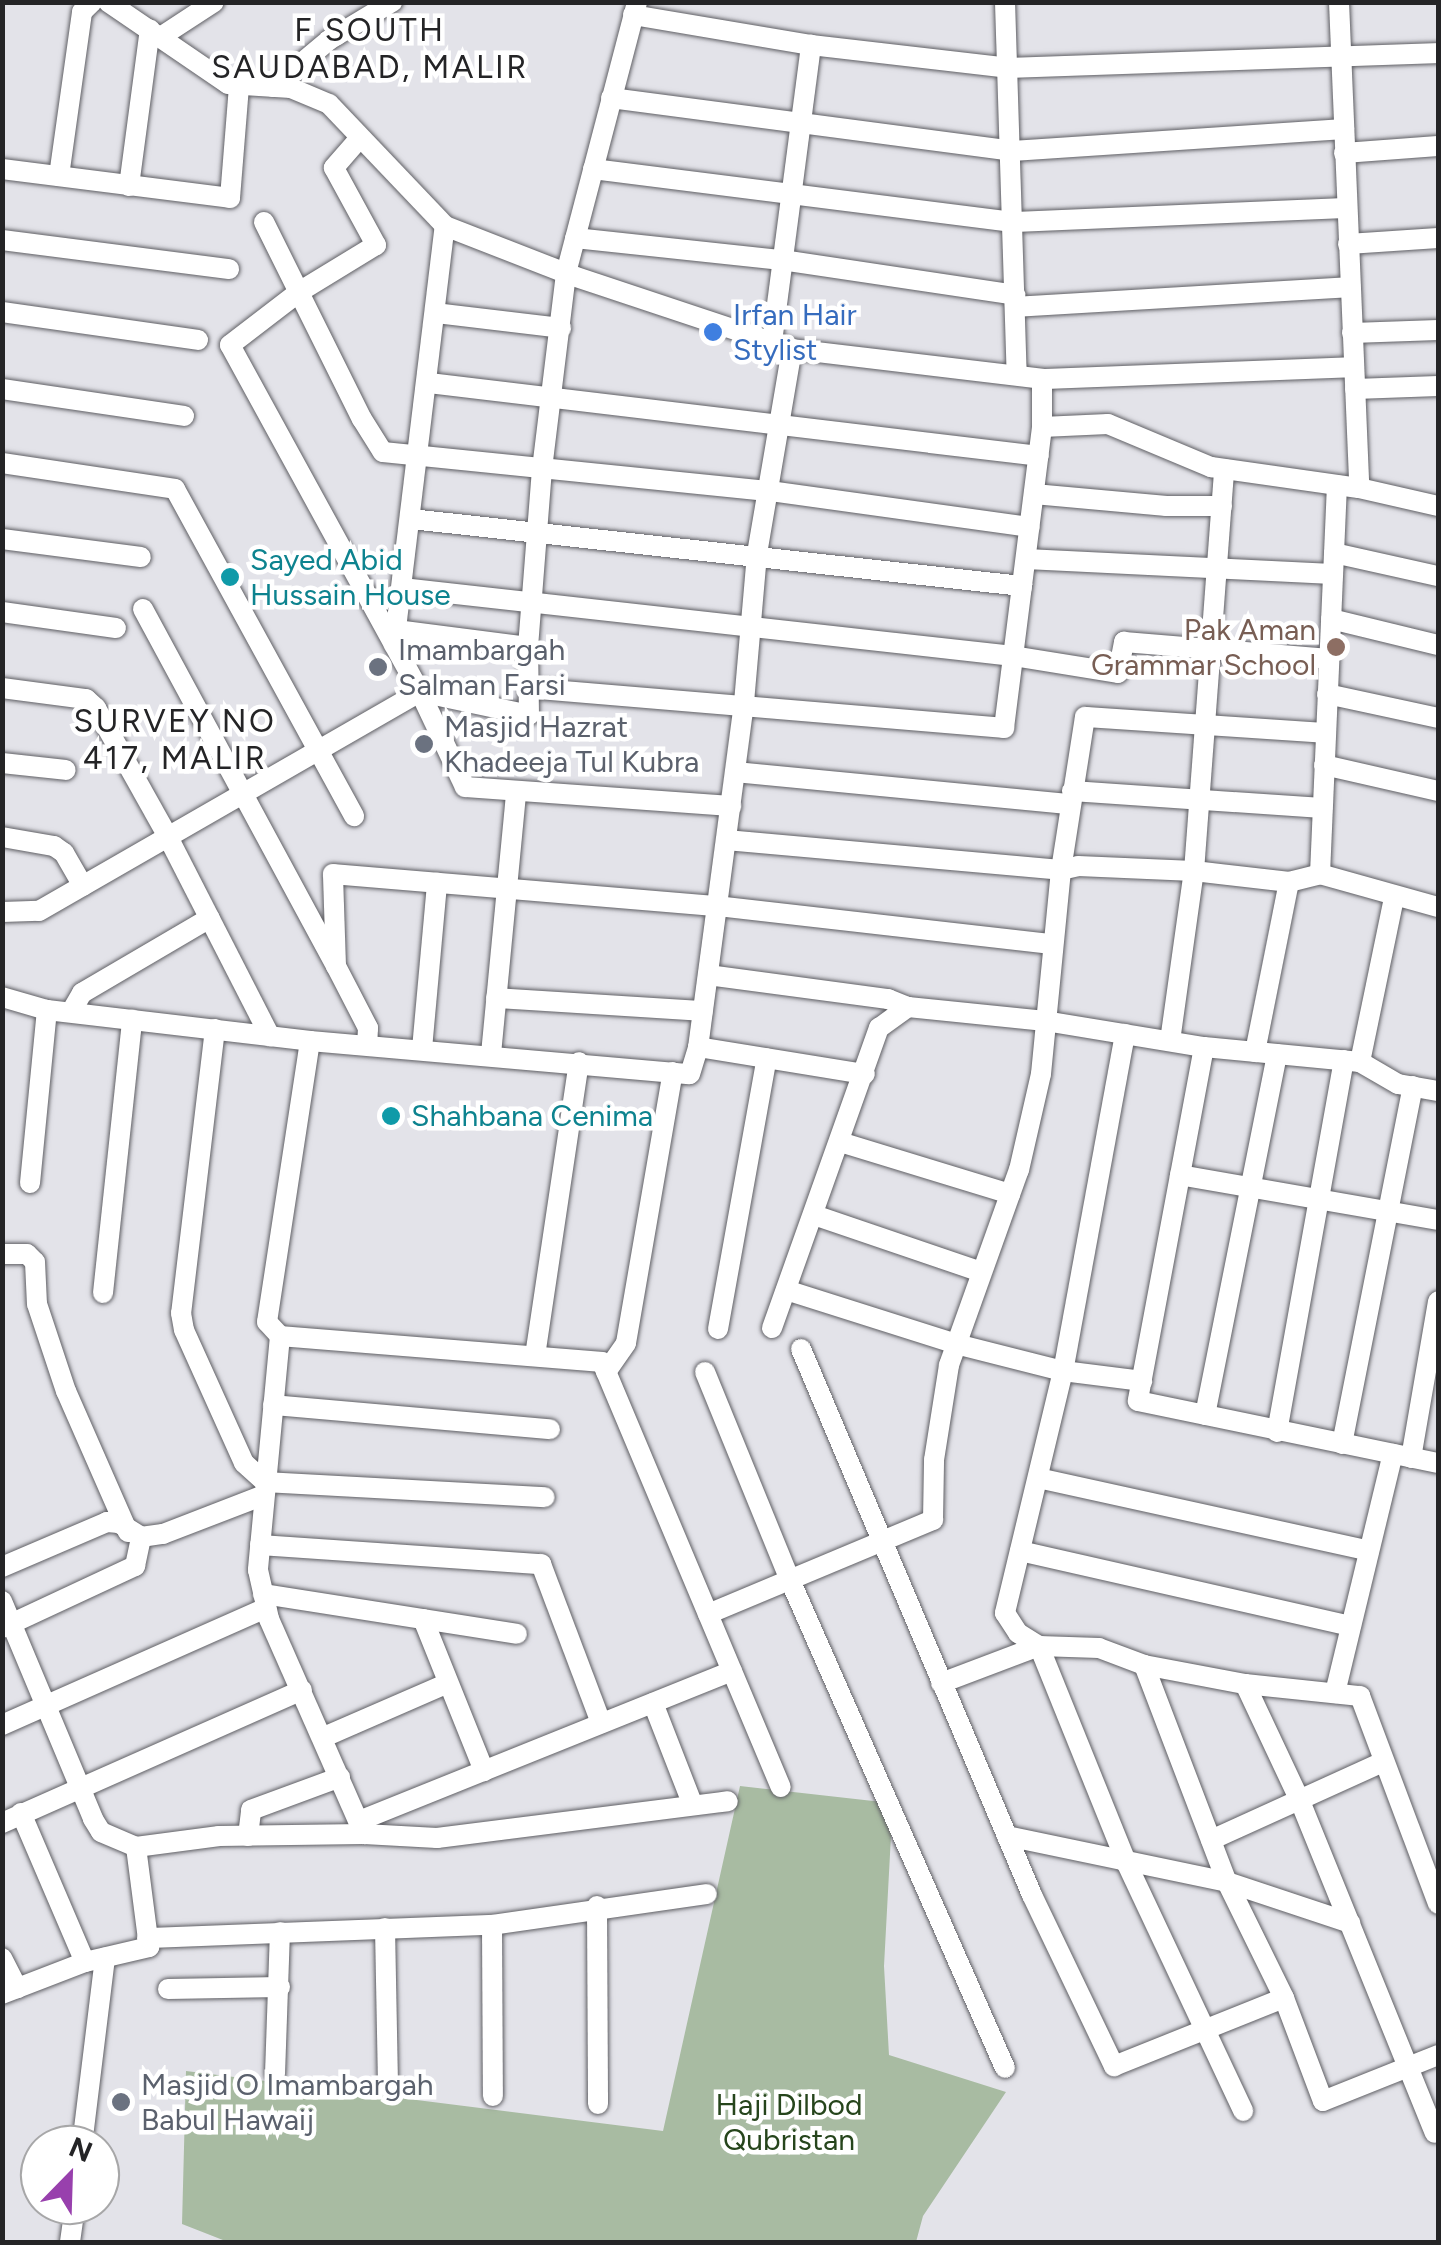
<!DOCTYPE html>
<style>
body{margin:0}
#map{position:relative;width:1441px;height:2245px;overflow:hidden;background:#e3e3e9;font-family:Figtree,sans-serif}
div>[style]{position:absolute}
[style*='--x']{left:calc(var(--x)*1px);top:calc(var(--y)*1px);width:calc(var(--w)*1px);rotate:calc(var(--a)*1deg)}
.green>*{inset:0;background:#a8bba2}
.roads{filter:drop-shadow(0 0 2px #5f5f64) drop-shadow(0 0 2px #5f5f64)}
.street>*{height:20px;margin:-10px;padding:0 10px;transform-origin:10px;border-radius:10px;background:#fff}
.dots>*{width:28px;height:28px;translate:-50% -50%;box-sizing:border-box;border:5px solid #fff;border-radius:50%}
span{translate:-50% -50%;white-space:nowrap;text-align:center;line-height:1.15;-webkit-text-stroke:9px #fff;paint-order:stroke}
.shop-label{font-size:30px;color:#366cbe}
.left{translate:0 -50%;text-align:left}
.culture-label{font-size:30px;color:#0d838f}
.education-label{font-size:30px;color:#785e54}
.right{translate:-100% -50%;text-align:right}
.worship-label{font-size:30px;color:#5b616d}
.park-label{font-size:30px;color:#26451c}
.neighbourhood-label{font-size:32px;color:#242426;letter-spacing:2.5px}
.frame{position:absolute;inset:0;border:5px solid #242426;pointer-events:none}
.north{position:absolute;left:20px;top:2125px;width:100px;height:100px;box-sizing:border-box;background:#fff;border:2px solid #a7a7a8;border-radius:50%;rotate:23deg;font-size:28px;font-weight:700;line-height:40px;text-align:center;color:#242426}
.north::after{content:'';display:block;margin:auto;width:35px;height:45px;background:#9840ad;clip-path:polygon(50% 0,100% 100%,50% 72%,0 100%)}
</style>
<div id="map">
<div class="green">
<div style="clip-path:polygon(740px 1786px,882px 1802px,892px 1817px,884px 1966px,889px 2055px,1006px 2092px,923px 2216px,916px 2242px,228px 2242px,182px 2224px,186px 2071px,663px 2131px)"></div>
</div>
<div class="roads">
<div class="street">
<div style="--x:108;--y:2;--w:145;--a:34.3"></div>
<div style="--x:228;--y:84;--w:63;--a:3.6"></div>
<div style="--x:291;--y:88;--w:41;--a:22.8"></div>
<div style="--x:329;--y:104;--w:168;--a:46.4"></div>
<div style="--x:445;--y:226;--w:137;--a:21.3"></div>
<div style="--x:573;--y:276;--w:231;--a:18.4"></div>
<div style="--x:792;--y:349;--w:252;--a:6.8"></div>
<div style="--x:1005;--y:2;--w:373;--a:88.2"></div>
<div style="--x:1339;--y:2;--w:486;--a:87.6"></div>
<div style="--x:633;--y:15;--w:181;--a:9.6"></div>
<div style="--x:811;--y:45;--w:200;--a:6.6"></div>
<div style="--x:1010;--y:68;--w:428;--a:-2"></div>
<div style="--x:162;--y:36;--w:62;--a:-33.2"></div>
<div style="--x:273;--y:87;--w:73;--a:-40"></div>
<div style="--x:329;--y:40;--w:74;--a:-31.1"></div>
<div style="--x:611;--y:98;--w:404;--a:7.5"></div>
<div style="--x:1012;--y:151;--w:333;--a:-3.8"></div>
<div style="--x:358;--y:140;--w:37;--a:131"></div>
<div style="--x:334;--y:168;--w:88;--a:61.4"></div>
<div style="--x:376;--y:245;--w:90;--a:148.6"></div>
<div style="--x:299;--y:292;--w:87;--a:142.5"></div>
<div style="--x:230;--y:345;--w:396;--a:61.3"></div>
<div style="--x:420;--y:692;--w:105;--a:64.7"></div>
<div style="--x:465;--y:787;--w:267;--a:4.1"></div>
<div style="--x:1344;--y:153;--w:94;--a:-4.3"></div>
<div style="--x:2;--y:169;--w:230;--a:7.2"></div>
<div style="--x:230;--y:198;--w:113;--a:-85.4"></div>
<div style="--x:593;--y:169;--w:423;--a:7.2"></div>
<div style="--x:1013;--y:222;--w:334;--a:-2.4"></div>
<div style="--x:59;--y:176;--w:166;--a:-82"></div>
<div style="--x:82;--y:12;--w:14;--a:-45"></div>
<div style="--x:129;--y:186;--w:158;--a:-82.4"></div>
<div style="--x:264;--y:222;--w:220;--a:63.6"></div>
<div style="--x:362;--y:419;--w:39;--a:58"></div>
<div style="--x:383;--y:452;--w:389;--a:5.8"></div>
<div style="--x:770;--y:491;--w:262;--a:7.9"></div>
<div style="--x:575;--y:238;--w:208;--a:6.1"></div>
<div style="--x:782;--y:260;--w:236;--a:8.5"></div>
<div style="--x:2;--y:240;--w:229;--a:7.3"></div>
<div style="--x:1348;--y:244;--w:90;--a:-3.8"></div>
<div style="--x:1015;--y:307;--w:336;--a:-3.4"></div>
<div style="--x:2;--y:312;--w:198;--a:8.1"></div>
<div style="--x:436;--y:313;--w:126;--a:6.8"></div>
<div style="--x:1352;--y:333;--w:86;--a:-2"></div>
<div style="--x:772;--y:342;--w:300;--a:-82.5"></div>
<div style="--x:792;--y:349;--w:208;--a:99.7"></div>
<div style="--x:757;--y:554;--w:150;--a:95"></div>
<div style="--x:744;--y:703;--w:347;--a:97.6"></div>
<div style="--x:698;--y:1047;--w:169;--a:9.2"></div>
<div style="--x:429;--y:383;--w:614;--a:6.82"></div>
<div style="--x:2;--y:389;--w:184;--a:8.4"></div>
<div style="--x:1355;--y:389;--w:83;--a:-2.1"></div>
<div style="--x:1042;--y:427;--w:66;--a:-2.6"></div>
<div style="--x:1108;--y:424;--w:112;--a:22.7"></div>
<div style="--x:1211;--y:467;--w:149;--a:8.1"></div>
<div style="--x:1359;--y:488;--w:81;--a:12.8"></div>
<div style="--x:2;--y:463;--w:175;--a:8.5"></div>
<div style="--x:175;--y:489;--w:373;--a:61.3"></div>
<div style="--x:1034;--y:494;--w:133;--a:5.2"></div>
<div style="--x:1166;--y:506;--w:56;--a:0"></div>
<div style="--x:411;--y:519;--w:615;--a:6.26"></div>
<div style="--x:2;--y:539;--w:140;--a:7.4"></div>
<div style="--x:1334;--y:553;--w:107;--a:12.5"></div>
<div style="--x:1026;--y:559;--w:307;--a:2.8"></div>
<div style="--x:402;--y:588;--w:615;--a:6.35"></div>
<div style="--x:1013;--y:656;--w:106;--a:9.2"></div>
<div style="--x:1118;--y:673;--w:32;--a:-79"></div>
<div style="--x:1124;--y:642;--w:206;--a:4.7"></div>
<div style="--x:143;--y:609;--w:406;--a:61.6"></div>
<div style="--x:336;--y:966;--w:70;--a:62.7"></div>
<div style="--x:368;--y:1028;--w:17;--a:93"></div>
<div style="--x:2;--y:612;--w:115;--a:8"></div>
<div style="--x:1331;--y:619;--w:110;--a:13.7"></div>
<div style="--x:396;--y:630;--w:133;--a:7.3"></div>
<div style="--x:394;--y:645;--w:422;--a:-83.1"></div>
<div style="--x:2;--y:688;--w:85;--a:7.5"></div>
<div style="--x:86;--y:699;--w:13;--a:42"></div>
<div style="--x:96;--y:708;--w:148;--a:60.8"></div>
<div style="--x:168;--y:837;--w:224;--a:62.9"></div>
<div style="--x:528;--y:688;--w:478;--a:4.8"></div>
<div style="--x:1004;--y:728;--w:303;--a:-82.8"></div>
<div style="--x:1042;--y:427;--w:48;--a:-90"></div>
<div style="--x:1042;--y:379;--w:312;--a:-2.2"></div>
<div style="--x:1327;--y:694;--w:114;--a:12.2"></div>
<div style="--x:2;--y:763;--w:64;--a:6.2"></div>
<div style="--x:1324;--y:765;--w:117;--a:12.8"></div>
<div style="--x:735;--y:772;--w:337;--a:5.5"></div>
<div style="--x:1072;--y:791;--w:251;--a:3.9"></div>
<div style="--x:2;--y:837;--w:53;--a:9.8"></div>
<div style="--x:54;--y:846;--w:12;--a:35"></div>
<div style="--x:64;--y:853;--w:38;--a:60"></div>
<div style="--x:726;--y:840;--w:336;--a:5.1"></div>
<div style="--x:1061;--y:870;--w:17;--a:-13"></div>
<div style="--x:1078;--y:866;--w:116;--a:2.5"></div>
<div style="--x:1194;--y:871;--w:96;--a:6.6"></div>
<div style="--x:1289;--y:882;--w:32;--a:-14"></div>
<div style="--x:1320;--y:874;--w:123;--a:15.6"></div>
<div style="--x:1320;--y:874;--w:389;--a:-87.5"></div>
<div style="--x:2;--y:912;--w:37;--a:-2"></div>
<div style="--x:39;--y:911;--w:439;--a:-29.9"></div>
<div style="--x:420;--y:692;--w:111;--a:11.9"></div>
<div style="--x:529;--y:715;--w:68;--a:-90.8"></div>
<div style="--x:528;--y:647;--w:179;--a:-85.5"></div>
<div style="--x:542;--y:469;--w:197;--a:-83"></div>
<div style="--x:566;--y:273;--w:280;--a:-75.3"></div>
<div style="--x:336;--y:966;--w:92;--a:-91.9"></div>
<div style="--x:333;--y:874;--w:385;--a:4.8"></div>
<div style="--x:717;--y:906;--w:338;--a:6.5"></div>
<div style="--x:708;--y:975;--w:182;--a:7.6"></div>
<div style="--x:888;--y:999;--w:22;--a:22"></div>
<div style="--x:2;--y:997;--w:47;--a:16.1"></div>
<div style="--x:47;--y:1010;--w:265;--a:6.7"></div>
<div style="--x:310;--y:1041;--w:381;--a:5"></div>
<div style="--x:690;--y:1074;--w:28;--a:-73"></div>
<div style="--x:496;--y:998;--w:207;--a:3.6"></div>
<div style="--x:71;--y:1012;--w:22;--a:-60"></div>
<div style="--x:82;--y:993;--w:148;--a:-30.4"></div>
<div style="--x:215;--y:1029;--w:286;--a:96.8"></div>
<div style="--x:181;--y:1313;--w:17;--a:80"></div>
<div style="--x:184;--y:1330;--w:146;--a:65.7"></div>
<div style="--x:244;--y:1463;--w:28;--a:42"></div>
<div style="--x:265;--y:1482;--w:280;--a:3.1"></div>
<div style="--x:1125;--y:1034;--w:343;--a:100.4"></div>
<div style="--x:1063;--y:1371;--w:249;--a:103.5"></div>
<div style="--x:1005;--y:1613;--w:24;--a:57"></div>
<div style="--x:1018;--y:1633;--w:25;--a:32"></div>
<div style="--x:1039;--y:1646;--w:60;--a:1.9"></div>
<div style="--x:1099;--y:1648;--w:48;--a:20.7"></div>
<div style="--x:1144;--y:1665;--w:103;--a:10.7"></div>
<div style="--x:1245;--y:1684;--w:116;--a:6"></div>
<div style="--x:1360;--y:1696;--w:222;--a:69.4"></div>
<div style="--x:310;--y:1041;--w:284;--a:98.7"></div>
<div style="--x:267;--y:1322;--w:19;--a:47"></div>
<div style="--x:280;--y:1336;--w:235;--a:95.4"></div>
<div style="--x:258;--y:1570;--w:50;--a:77.3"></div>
<div style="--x:269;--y:1619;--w:235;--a:66.2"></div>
<div style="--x:1170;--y:1041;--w:172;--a:-82"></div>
<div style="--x:1194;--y:871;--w:403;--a:-85.7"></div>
<div style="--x:1204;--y:1047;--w:360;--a:100.6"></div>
<div style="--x:1138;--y:1401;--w:306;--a:11.7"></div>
<div style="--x:422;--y:1049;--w:167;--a:-84.8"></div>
<div style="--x:1255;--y:1052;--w:173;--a:-78.7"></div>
<div style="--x:491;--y:1054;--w:262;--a:-84.5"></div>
<div style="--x:1360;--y:1062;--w:167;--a:-78.3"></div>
<div style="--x:840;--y:1142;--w:178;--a:17"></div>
<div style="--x:1180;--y:1175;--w:262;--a:9.9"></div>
<div style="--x:30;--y:1183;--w:174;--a:-84.4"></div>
<div style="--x:814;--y:1215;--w:176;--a:18.8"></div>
<div style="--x:2;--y:1254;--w:25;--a:0"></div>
<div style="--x:27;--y:1254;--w:11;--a:45"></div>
<div style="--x:35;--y:1262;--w:42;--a:87.3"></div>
<div style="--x:37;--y:1304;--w:92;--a:71.6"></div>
<div style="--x:66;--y:1391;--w:154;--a:66.3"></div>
<div style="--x:786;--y:1290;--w:178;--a:17.6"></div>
<div style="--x:956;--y:1344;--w:110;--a:14.2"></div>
<div style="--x:1063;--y:1371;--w:80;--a:7.2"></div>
<div style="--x:103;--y:1293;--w:275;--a:-83.9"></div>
<div style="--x:772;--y:1328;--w:319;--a:-70.4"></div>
<div style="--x:879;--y:1028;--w:36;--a:-36"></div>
<div style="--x:908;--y:1007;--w:138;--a:5.8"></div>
<div style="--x:1045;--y:1021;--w:161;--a:9.3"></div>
<div style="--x:1204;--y:1047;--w:157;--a:5.5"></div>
<div style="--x:1360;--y:1062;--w:44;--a:30.1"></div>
<div style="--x:1398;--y:1084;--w:41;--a:9.9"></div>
<div style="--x:718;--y:1329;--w:275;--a:-79.8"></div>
<div style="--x:280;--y:1336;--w:323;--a:4.6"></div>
<div style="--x:602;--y:1362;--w:461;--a:67.2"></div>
<div style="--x:801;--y:1349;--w:593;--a:67.07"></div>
<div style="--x:1032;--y:1895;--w:190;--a:64.4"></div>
<div style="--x:1114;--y:2066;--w:183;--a:-21.8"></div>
<div style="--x:535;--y:1356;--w:297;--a:-81.5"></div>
<div style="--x:606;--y:1372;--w:35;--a:-55"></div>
<div style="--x:626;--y:1343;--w:275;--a:-80.2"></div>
<div style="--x:705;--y:1372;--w:225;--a:67.8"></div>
<div style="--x:790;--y:1580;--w:533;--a:66.22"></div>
<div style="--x:273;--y:1405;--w:278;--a:5"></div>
<div style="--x:1205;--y:1415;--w:368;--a:-78.7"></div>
<div style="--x:1277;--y:1432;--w:378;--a:-79.8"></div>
<div style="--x:1342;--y:1444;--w:365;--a:-78.8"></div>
<div style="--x:1411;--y:1458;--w:159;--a:-80.2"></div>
<div style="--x:1038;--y:1478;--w:339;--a:12.4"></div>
<div style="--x:260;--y:1545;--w:282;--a:3.9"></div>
<div style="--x:541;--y:1564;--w:170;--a:69.3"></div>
<div style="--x:1020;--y:1551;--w:339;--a:12.8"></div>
<div style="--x:2;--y:1567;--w:114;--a:-23.2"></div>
<div style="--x:107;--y:1522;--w:12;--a:5"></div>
<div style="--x:119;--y:1523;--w:26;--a:32"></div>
<div style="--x:141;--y:1537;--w:22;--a:-8"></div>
<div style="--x:163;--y:1534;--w:108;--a:-21.1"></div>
<div style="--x:263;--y:1594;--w:257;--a:8.9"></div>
<div style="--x:2;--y:1601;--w:236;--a:67.3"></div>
<div style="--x:93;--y:1819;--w:15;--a:58"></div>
<div style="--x:101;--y:1832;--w:38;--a:23"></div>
<div style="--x:708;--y:1614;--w:244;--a:-22.7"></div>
<div style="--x:933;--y:1520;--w:60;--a:-89"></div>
<div style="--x:934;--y:1460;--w:96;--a:-81"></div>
<div style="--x:949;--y:1365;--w:207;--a:-70.3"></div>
<div style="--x:1019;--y:1170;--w:98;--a:-77.1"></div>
<div style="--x:1041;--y:1074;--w:205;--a:-84.4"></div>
<div style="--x:1061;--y:870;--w:155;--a:-81.1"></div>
<div style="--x:1085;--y:717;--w:241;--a:3.8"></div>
<div style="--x:423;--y:1619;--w:164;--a:68.1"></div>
<div style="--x:2;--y:1628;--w:147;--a:-25"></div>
<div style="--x:135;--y:1566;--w:30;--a:-78"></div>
<div style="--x:1144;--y:1665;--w:232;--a:69.1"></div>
<div style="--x:1227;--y:1882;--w:129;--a:63.8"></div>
<div style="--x:1284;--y:1998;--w:110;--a:69.3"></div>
<div style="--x:1323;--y:2101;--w:124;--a:-21.8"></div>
<div style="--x:941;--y:1683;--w:105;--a:-20.7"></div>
<div style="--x:1039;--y:1646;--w:235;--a:68"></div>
<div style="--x:1127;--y:1864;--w:273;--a:64.8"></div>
<div style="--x:1245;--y:1684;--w:129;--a:64.8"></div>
<div style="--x:1300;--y:1801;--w:358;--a:67.9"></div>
<div style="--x:1335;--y:1693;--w:246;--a:-76.4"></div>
<div style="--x:653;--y:1703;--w:107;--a:68.7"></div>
<div style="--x:2;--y:1725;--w:289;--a:-23.9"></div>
<div style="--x:324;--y:1737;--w:135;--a:-23.5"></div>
<div style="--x:21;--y:1813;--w:162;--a:66.8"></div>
<div style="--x:359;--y:1821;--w:402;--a:-21.9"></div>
<div style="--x:2;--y:1823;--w:328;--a:-23.9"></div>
<div style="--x:248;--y:1836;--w:26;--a:-83"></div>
<div style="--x:251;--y:1810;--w:95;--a:-20.3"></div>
<div style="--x:1007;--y:1836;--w:225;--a:11.8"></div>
<div style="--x:1227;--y:1882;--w:130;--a:18.4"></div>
<div style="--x:1211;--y:1840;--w:189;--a:-24.4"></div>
<div style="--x:597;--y:1906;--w:198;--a:89.7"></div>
<div style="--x:492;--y:1925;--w:171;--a:89.7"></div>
<div style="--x:385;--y:1928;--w:152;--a:88.9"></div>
<div style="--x:147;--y:1938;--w:345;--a:-2.2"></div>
<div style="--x:492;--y:1925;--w:217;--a:-8.2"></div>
<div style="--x:2;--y:1958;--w:34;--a:63"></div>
<div style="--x:168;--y:1989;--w:112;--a:-1"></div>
<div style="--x:2;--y:1994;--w:89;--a:-21.1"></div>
<div style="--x:85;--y:1962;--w:66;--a:-13.2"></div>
<div style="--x:149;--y:1947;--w:101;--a:-97.4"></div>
<div style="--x:136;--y:1847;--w:84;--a:-7.5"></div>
<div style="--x:219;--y:1836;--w:145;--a:-0.8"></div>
<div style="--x:364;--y:1834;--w:73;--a:3.1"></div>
<div style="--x:437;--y:1838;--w:293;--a:-7.2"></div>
<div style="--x:275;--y:2074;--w:142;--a:-88"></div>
<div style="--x:82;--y:2145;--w:189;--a:-83"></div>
<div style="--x:70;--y:2242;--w:37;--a:-82"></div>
</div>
</div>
<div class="dots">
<div style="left:713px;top:332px;background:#3f7fe0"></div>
<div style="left:230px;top:577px;background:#0f9aa8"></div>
<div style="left:1336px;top:647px;background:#8d6e63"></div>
<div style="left:378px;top:667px;background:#6b7280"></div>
<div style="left:424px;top:744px;background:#6b7280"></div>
<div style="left:391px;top:1116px;background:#0f9aa8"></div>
<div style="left:121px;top:2102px;background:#6b7280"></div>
</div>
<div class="shop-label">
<span class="left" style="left:733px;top:332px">Irfan Hair<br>Stylist</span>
</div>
<div class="culture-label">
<span class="left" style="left:250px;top:577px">Sayed Abid<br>Hussain House</span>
<span class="left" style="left:411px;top:1116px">Shahbana Cenima</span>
</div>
<div class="education-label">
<span class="right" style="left:1316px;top:647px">Pak Aman<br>Grammar School</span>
</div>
<div class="worship-label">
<span class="left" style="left:398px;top:667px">Imambargah<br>Salman Farsi</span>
<span class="left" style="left:444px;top:744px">Masjid Hazrat<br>Khadeeja Tul Kubra</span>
<span class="left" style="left:141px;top:2102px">Masjid O Imambargah<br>Babul Hawaij</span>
</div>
<div class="park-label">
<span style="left:789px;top:2122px">Haji Dilbod<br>Qubristan</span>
</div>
<div class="neighbourhood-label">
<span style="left:370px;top:49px">F SOUTH<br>SAUDABAD, MALIR</span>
<span style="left:175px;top:740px">SURVEY NO<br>417, MALIR</span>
</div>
<div class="frame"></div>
<div class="north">N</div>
</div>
